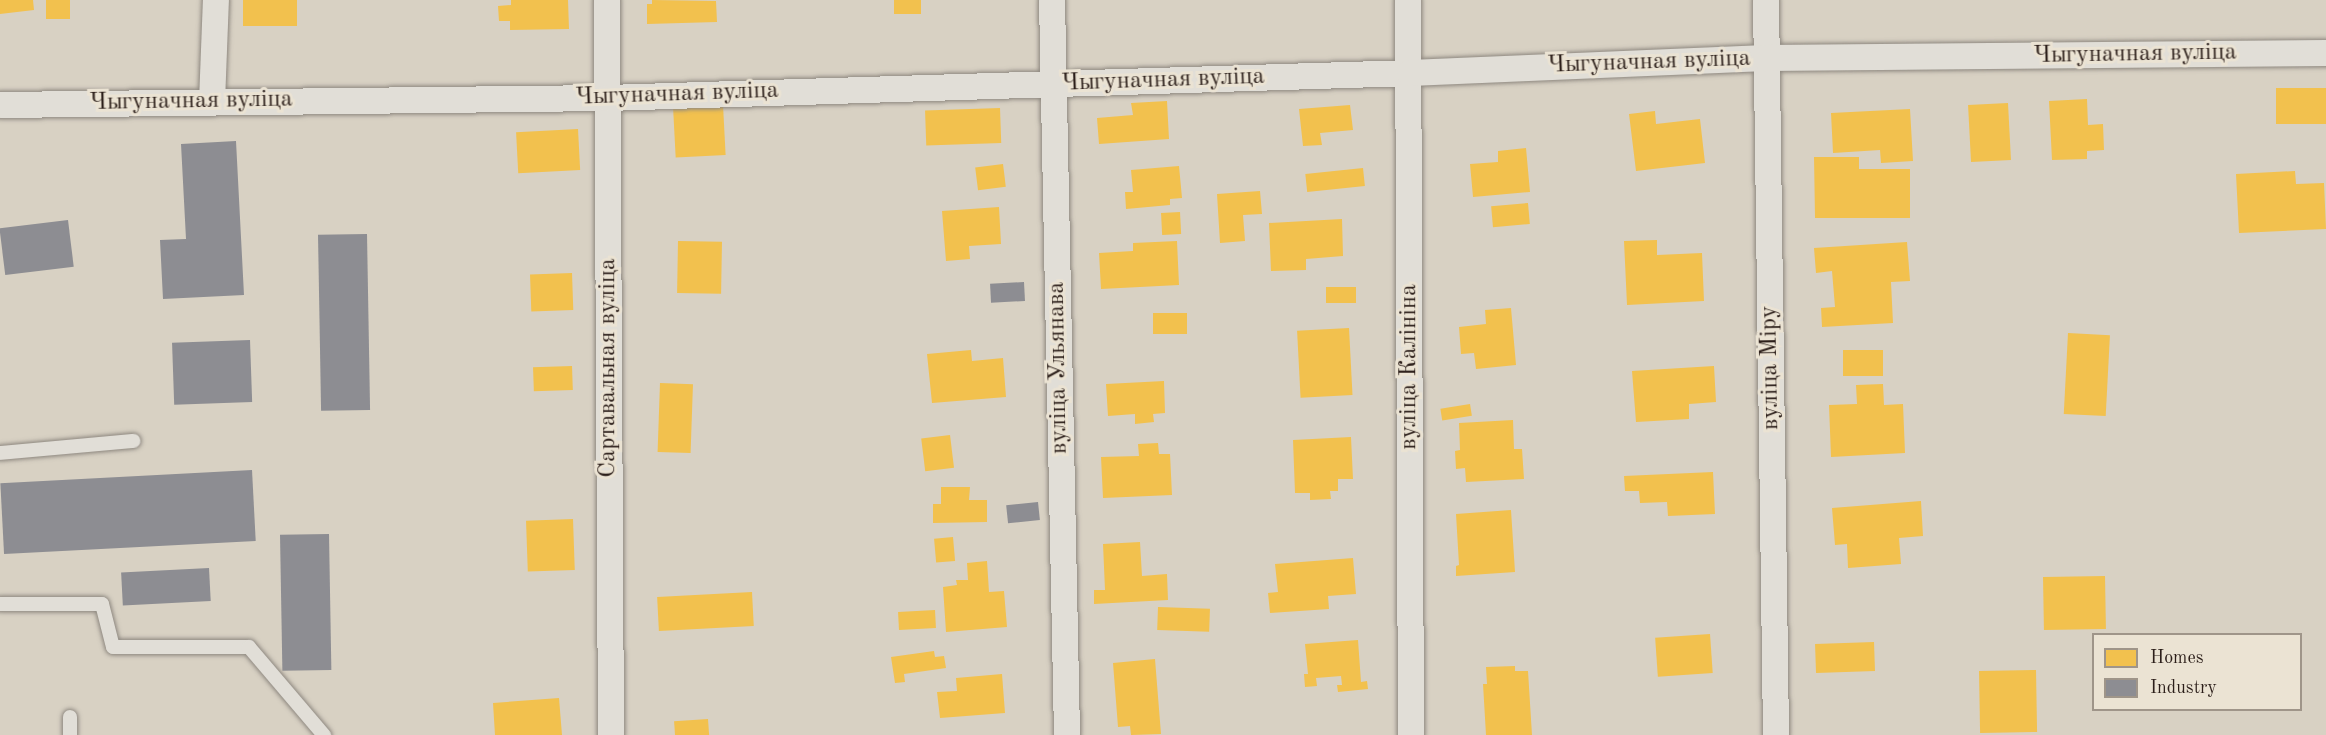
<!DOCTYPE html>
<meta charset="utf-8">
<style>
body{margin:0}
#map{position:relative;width:2326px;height:735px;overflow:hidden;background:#d8d1c3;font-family:"Old Standard TT",serif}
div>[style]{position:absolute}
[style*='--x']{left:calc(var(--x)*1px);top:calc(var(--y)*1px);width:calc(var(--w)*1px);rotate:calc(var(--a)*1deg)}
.homes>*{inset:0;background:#f2c14e;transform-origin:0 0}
.industry>*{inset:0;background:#8d8d92;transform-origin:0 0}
.roads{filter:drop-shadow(0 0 2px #8e8880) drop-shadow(0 0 2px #8e8880)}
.service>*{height:14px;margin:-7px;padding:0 7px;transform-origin:7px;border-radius:7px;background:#e1ded7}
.minor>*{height:26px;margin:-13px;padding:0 13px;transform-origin:13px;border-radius:13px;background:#e1ded7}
span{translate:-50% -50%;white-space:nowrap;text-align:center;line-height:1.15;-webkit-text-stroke:6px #ebe3d3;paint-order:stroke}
.street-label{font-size:24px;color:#2c1f1a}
.legend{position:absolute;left:2092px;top:633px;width:210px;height:78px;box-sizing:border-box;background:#ebe3d3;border:2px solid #9f9589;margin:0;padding:8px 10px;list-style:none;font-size:18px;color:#2c1f1a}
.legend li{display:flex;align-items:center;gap:12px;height:30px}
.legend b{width:30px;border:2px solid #9f9589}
</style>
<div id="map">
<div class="homes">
<div style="clip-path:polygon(0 0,33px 0,34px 10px,0 14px)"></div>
<div style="left:46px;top:0;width:24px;height:19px"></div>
<div style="left:243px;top:0;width:54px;height:26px"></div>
<div style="clip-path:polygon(511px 0,568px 0,569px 29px,510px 30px,510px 21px,499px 21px,498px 6px,511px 5px)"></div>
<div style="clip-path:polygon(652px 0,716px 1px,717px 22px,647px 24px,647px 4px,652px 4px)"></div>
<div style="left:894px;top:0;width:27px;height:14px"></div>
<div style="left:2326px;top:88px;width:36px;height:50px;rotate:90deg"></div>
<div style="clip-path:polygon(2087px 99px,2088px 125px,2103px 124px,2104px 150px,2087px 151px,2087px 159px,2052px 160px,2049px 101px)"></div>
<div style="clip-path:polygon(1167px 101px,1169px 139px,1099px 144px,1097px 118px,1133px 115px,1131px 103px)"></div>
<div style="left:2008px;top:103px;width:57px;height:40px;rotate:87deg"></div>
<div style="left:723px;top:105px;width:50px;height:50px;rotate:87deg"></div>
<div style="clip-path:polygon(1350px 105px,1353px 130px,1320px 133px,1322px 145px,1303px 146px,1299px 109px)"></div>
<div style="left:1000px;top:108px;width:35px;height:75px;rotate:88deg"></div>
<div style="clip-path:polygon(1910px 109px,1913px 161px,1881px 163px,1880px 150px,1833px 153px,1831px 113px)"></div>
<div style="clip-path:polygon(1655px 111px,1656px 124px,1700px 119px,1705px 163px,1636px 171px,1629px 114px)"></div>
<div style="left:578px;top:129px;width:41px;height:62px;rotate:87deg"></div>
<div style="clip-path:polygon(1526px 148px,1530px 192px,1473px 197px,1470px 164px,1498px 162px,1498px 151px)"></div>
<div style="clip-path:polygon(1814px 157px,1859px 157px,1859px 169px,1910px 169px,1910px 218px,1815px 218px)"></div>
<div style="left:1003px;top:164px;width:23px;height:28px;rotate:83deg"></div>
<div style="clip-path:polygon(1179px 166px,1182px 198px,1170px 199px,1170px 205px,1126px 209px,1125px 192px,1133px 192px,1131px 170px)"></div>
<div style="left:1363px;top:168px;width:18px;height:58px;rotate:84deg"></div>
<div style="clip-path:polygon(2295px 171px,2296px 184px,2324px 183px,2326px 229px,2239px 233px,2236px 174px)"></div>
<div style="clip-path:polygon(1260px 191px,1262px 214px,1243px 215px,1245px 241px,1220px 243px,1217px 194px)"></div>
<div style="left:1528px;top:203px;width:21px;height:37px;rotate:85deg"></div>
<div style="clip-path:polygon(999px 207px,1001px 244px,969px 246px,970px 259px,946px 261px,942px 211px)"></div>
<div style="left:1180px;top:212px;width:22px;height:19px;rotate:87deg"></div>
<div style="clip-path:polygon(1342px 219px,1343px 256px,1306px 259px,1306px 270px,1271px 271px,1269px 223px)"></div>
<div style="clip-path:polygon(1657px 240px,1657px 255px,1702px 253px,1704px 301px,1627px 305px,1624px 241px)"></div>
<div style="left:678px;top:241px;width:44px;height:52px;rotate:1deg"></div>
<div style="clip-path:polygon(1177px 241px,1179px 285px,1101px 289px,1099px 253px,1133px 251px,1133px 243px)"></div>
<div style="clip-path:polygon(1907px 242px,1910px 281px,1891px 282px,1893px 323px,1822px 327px,1821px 308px,1835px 307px,1832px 271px,1816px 273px,1814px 248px)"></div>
<div style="left:572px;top:273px;width:37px;height:42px;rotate:88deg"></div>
<div style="left:1356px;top:287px;width:16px;height:30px;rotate:90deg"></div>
<div style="clip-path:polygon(1511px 308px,1516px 365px,1476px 369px,1474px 353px,1461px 354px,1459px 327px,1486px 324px,1485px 310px)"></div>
<div style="left:1153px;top:313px;width:34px;height:21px"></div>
<div style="left:1349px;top:328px;width:67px;height:52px;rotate:87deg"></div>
<div style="left:2068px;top:333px;width:42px;height:81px;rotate:3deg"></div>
<div style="clip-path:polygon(971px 350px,972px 361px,1003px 358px,1006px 397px,932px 403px,927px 354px)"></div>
<div style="left:1843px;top:350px;width:40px;height:26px"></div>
<div style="left:572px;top:366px;width:24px;height:39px;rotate:88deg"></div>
<div style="clip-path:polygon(1714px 366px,1716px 402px,1689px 404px,1689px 419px,1636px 422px,1632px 371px)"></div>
<div style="clip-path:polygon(1164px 381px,1165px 413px,1153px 414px,1154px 422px,1135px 424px,1135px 414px,1108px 416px,1106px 384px)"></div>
<div style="left:660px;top:383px;width:33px;height:69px;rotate:2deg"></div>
<div style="clip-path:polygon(1883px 384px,1884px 405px,1903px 404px,1905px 453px,1831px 457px,1829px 405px,1857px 404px,1856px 385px)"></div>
<div style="left:1470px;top:404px;width:12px;height:30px;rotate:81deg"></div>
<div style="clip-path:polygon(1513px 420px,1514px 449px,1522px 449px,1524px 479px,1466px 482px,1465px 468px,1456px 469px,1455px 451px,1460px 450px,1459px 423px)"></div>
<div style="left:950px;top:435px;width:33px;height:29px;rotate:83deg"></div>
<div style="clip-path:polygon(1351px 437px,1353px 479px,1338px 479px,1338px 491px,1330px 491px,1331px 499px,1310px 500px,1310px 493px,1295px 493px,1293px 440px)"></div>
<div style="clip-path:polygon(1158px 443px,1159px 454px,1170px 454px,1172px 495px,1103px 498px,1101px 457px,1139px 456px,1138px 444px)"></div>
<div style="clip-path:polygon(1713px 472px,1715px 514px,1668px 516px,1667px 502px,1640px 503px,1639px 491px,1625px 491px,1624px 476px)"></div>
<div style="clip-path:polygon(941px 487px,970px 487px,969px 500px,987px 500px,987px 522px,933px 523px,933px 504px,941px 504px)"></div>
<div style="clip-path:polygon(1921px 501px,1923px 536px,1899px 538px,1901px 564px,1848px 568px,1847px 544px,1835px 545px,1832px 508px)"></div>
<div style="clip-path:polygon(1511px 510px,1515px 572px,1456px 576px,1456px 566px,1459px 565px,1456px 514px)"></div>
<div style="left:573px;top:519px;width:51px;height:47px;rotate:88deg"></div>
<div style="left:953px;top:537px;width:24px;height:19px;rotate:85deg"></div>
<div style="clip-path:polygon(1140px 542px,1142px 576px,1167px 574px,1168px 600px,1094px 604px,1094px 590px,1105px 590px,1103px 544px)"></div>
<div style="clip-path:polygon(1353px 558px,1356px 594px,1328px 596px,1329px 609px,1270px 613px,1268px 593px,1278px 592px,1275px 564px)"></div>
<div style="clip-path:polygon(987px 561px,989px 592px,1004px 591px,1007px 627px,946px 632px,943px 587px,957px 585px,956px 580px,968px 580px,967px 563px)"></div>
<div style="left:2105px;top:576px;width:53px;height:62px;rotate:89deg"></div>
<div style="left:752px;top:592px;width:34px;height:95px;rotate:87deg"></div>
<div style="left:1158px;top:607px;width:52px;height:23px;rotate:2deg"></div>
<div style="left:935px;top:610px;width:18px;height:37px;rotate:87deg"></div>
<div style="left:1710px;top:634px;width:39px;height:55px;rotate:86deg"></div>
<div style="clip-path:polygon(1358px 640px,1361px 682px,1367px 681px,1368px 689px,1338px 692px,1337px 685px,1342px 685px,1341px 676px,1316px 678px,1317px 686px,1305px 687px,1304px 674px,1308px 674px,1305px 644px)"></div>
<div style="left:1874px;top:642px;width:29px;height:59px;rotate:88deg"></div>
<div style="clip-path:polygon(934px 651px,935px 657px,944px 656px,946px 668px,904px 674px,905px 682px,895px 683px,891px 657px)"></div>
<div style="clip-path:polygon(1155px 659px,1161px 734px,1131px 735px,1130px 726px,1118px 727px,1113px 663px)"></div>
<div style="clip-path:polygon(1515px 666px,1515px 671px,1528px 671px,1532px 735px,1486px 735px,1483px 684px,1487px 684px,1486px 667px)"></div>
<div style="left:2036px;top:670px;width:62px;height:57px;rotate:89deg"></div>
<div style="clip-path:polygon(1002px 674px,1005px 713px,940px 718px,937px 692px,957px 691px,956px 678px)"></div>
<div style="clip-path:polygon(559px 698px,562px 735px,495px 735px,493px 703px)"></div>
<div style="left:708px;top:719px;width:16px;height:34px;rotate:86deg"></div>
</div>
<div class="industry">
<div style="clip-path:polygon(236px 141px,244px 295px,163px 299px,160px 240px,186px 239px,181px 144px)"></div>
<div style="left:68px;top:220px;width:47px;height:69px;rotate:83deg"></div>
<div style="left:367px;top:234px;width:176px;height:49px;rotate:89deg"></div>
<div style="left:1024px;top:282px;width:19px;height:34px;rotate:87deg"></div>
<div style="left:250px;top:340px;width:62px;height:78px;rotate:88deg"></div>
<div style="left:252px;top:470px;width:71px;height:252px;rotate:87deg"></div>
<div style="left:1038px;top:502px;width:18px;height:32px;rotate:84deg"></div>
<div style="left:329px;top:534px;width:136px;height:49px;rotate:89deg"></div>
<div style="left:209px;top:568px;width:33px;height:88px;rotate:87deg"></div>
</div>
<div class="roads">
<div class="service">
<div style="--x:0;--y:453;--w:134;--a:-5.2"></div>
<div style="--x:0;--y:604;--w:102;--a:0"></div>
<div style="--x:102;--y:604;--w:44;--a:75.7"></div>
<div style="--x:113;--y:647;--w:136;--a:0"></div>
<div style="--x:249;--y:647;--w:116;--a:49.6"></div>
<div style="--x:70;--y:717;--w:18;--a:90"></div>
</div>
<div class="minor">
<div style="--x:607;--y:0;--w:735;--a:89.69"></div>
<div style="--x:1052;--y:0;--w:735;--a:88.83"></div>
<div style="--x:1408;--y:0;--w:735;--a:89.77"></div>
<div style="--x:1766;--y:0;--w:735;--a:89.22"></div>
<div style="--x:212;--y:102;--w:102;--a:-87.8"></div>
<div style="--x:0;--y:105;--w:607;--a:-0.66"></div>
<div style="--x:607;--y:98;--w:803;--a:-1.78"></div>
<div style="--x:1410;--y:73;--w:356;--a:-2.4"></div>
<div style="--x:1766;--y:58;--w:560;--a:-0.51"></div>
</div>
</div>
<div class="street-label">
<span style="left:2135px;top:55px;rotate:-1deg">Чыгуначная вуліца</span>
<span style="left:1649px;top:63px;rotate:-2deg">Чыгуначная вуліца</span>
<span style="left:1163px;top:81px;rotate:-2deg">Чыгуначная вуліца</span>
<span style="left:677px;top:95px;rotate:-2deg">Чыгуначная вуліца</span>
<span style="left:191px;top:102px;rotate:-1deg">Чыгуначная вуліца</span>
<span style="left:1410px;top:367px;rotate:-90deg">вуліца Калініна</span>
<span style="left:609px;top:368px;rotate:-90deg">Сартавальная вуліца</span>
<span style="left:1059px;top:368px;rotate:-91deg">вуліца Ульянава</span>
<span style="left:1771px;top:368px;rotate:-91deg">вуліца Міру</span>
</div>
<ul class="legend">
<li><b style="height:16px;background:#f2c14e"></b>Homes</li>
<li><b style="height:16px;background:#8d8d92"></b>Industry</li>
</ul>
</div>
